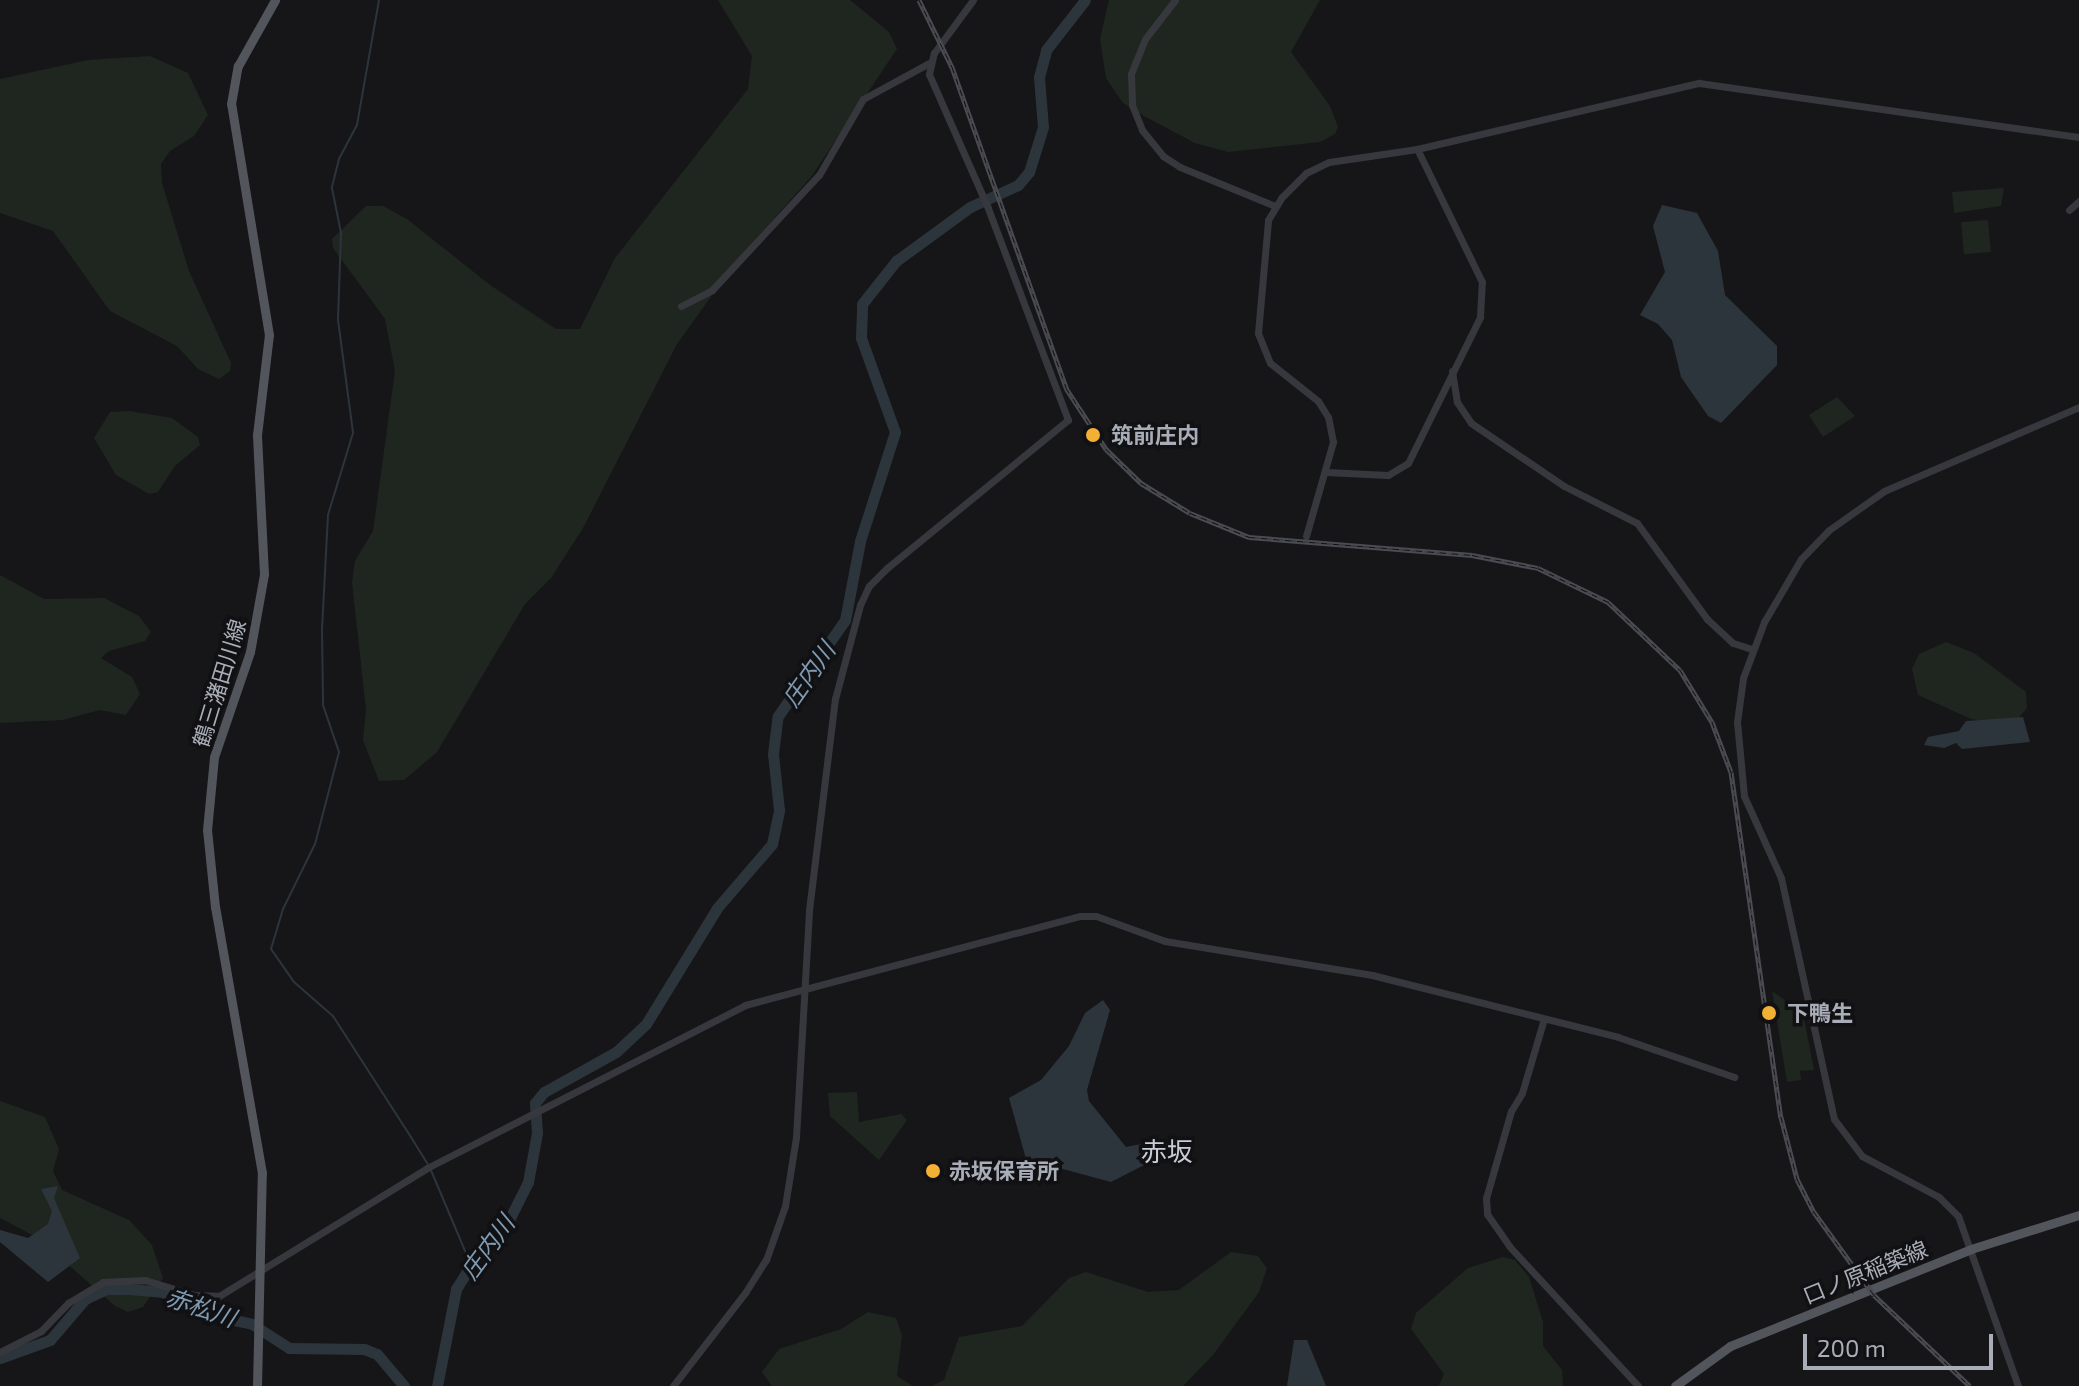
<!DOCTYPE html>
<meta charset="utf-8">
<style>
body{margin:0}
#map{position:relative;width:2079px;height:1386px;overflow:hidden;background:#161618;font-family:"Exo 2","Noto Sans JP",sans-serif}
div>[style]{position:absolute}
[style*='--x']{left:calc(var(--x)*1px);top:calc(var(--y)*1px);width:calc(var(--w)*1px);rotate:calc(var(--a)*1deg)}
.green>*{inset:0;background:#1e261f;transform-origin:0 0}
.water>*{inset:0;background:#2c353c}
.stream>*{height:2px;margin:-1px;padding:0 1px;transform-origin:1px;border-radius:1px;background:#2c353c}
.river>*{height:11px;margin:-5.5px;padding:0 5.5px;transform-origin:5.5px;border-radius:5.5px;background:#2c353c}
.minor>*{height:7px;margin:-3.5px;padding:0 3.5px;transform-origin:3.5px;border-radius:3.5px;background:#37383d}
.major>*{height:9px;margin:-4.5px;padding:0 4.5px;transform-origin:4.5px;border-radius:4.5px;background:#53555c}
.rail>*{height:5px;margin-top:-2.5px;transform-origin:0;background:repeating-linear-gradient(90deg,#111113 0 6px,#4a4c52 0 12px);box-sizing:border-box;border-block:2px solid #4a4c52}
.dots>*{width:22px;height:22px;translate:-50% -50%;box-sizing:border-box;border:4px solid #111113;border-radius:50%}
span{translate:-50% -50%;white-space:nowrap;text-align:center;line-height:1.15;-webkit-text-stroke:7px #111113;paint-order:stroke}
.poi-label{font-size:22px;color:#a8adb8;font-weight:700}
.left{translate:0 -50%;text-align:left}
.street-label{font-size:22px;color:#a8adb8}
.water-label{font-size:24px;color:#7f9bb3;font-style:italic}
.quarter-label{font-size:26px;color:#c9ccd4}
.scale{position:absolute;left:1803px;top:1334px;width:190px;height:36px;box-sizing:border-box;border:4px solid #a8adb8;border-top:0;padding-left:10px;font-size:24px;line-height:28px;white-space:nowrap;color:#a8adb8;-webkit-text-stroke:6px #111113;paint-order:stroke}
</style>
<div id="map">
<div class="green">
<div style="clip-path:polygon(718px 0,850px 0,889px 32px,897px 49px,811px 177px,738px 259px,677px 344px,583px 528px,551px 578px,525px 604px,437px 752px,404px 780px,379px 781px,363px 740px,366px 710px,352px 582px,355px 561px,373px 531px,395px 371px,385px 319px,333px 248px,332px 239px,366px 206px,383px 206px,407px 219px,490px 285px,556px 329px,580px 329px,615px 258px,748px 89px,752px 56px)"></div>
<div style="clip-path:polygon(1109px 0,1320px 0,1291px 52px,1330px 106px,1338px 127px,1335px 134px,1320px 142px,1228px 152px,1195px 143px,1144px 116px,1123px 103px,1106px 78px,1100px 39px)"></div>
<div style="clip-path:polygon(150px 56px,188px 73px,208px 115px,194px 136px,170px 151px,161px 164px,162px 183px,189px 271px,231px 363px,230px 371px,219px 379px,198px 369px,177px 346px,110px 311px,53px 231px,0 213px,0 79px,88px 60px)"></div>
<div style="clip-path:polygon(2004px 188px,2001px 206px,1954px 213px,1952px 192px)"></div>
<div style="left:1988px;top:220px;width:32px;height:27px;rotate:85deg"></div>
<div style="clip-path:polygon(1837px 397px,1855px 416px,1823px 437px,1809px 415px)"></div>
<div style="clip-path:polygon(129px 411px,172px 418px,198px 437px,200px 445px,175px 466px,158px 492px,149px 494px,116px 475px,94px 438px,110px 412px)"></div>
<div style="clip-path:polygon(0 575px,44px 599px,104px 598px,139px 616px,151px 632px,145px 641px,109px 651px,101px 658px,132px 677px,140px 694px,126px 715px,100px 710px,63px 720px,0 723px)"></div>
<div style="clip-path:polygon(1946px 642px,1974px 653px,2026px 692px,2027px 708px,2017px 720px,2007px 725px,1971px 719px,1918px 695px,1912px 669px,1919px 654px)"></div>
<div style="clip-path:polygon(1772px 991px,1789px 1003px,1801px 1003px,1814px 1070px,1800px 1071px,1801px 1080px,1787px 1082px)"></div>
<div style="clip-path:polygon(857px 1092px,859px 1122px,901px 1114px,907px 1120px,879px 1160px,830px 1116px,828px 1093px)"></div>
<div style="clip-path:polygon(0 1101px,45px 1117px,59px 1149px,53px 1171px,62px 1190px,129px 1220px,152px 1245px,163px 1278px,143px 1307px,128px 1312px,115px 1306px,38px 1238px,0 1218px)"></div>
<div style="clip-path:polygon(1231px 1252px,1258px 1256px,1267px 1268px,1259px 1292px,1213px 1355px,1183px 1386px,932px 1386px,944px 1380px,959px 1337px,1022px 1326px,1069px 1278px,1086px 1272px,1148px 1292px,1179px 1290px)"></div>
<div style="clip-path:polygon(1503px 1257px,1515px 1260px,1529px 1277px,1543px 1322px,1543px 1346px,1562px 1370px,1563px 1386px,1439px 1386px,1444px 1374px,1411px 1329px,1416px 1313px,1468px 1268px)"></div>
<div style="clip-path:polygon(868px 1312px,896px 1318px,902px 1336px,897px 1376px,913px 1386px,772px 1386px,762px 1372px,779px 1349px,841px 1329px)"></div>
</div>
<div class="water">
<div style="clip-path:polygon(1662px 205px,1697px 213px,1718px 251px,1725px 295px,1777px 346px,1777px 365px,1721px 423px,1708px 416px,1681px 377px,1672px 340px,1658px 324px,1640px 315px,1665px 272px,1653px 226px)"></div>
<div style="clip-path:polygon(2023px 717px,2030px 742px,1962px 749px,1956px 743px,1944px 748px,1924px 745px,1928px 737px,1959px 731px,1966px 721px)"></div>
<div style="clip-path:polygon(1103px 1000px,1110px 1010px,1087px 1090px,1089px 1101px,1126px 1147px,1141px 1144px,1158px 1158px,1111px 1182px,1026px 1159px,1009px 1098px,1041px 1080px,1069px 1046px,1085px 1013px)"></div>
<div style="clip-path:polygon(58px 1186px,54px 1198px,80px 1258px,48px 1282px,0 1242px,0 1230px,28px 1238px,48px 1224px,52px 1211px,41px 1189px)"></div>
<div style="clip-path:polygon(1294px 1340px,1307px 1340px,1326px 1386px,1287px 1386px)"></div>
</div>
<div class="stream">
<div style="--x:379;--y:0;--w:127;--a:100"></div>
<div style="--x:357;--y:125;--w:38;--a:118"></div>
<div style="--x:339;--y:159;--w:30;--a:104"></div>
<div style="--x:332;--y:188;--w:46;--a:78.7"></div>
<div style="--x:341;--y:233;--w:87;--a:92"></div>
<div style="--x:338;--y:320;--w:114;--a:82.4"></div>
<div style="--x:353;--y:433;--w:86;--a:107"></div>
<div style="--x:328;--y:515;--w:114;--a:93"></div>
<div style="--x:322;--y:629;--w:76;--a:89.2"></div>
<div style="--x:323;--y:705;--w:50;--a:71.2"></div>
<div style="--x:339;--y:752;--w:95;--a:104.6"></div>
<div style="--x:315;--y:844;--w:72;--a:116.2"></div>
<div style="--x:283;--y:909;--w:42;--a:106.7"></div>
<div style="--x:271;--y:949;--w:40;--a:55.1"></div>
<div style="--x:294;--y:982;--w:52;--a:41.1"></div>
<div style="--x:333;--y:1016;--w:140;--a:57.2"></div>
<div style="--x:409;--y:1134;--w:40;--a:58"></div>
<div style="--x:430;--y:1168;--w:105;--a:67.1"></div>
</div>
<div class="river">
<div style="--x:0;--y:1358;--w:53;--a:-19.8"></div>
<div style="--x:50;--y:1340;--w:54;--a:-49.5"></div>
<div style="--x:85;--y:1299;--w:23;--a:-25"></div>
<div style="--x:106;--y:1289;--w:23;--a:0"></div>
<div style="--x:129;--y:1289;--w:33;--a:5"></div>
<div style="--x:162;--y:1292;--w:63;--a:23.3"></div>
<div style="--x:220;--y:1317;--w:33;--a:12"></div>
<div style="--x:252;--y:1324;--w:44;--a:33"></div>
<div style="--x:289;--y:1348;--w:75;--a:0.8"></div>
<div style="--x:364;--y:1349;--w:14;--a:21"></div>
<div style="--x:377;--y:1354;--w:42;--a:49.8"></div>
<div style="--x:437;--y:1386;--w:99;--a:-78.9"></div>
<div style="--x:456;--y:1289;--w:28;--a:-58"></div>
<div style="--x:471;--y:1265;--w:44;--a:-45"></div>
<div style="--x:502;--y:1234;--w:58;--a:-63.4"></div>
<div style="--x:528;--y:1182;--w:50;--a:-79.6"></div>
<div style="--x:537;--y:1133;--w:30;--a:-94"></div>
<div style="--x:535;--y:1103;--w:14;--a:-51"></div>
<div style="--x:544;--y:1092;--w:82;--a:-29.1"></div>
<div style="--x:616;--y:1052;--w:41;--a:-43"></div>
<div style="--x:646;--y:1024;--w:136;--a:-58.5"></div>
<div style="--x:717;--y:908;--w:84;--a:-49.3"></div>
<div style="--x:772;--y:844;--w:35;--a:-78"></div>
<div style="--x:779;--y:810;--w:56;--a:-96.1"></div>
<div style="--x:773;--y:754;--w:38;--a:-83"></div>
<div style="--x:778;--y:716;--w:117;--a:-55.1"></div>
<div style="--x:845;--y:620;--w:80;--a:-79.2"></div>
<div style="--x:860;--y:541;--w:114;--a:-72.2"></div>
<div style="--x:895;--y:432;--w:100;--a:-109.9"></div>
<div style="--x:861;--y:338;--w:34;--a:-88"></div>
<div style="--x:862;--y:304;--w:55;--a:-51.7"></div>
<div style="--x:896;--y:261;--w:92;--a:-36.1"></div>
<div style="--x:970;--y:207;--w:53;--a:-24.6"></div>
<div style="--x:1018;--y:185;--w:17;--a:-50"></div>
<div style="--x:1029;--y:172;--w:47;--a:-72.7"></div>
<div style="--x:1043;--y:127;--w:50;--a:-94.6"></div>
<div style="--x:1039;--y:77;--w:28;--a:-75"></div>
<div style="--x:1046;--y:50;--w:63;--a:-52"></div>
</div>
<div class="minor">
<div style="--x:1175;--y:0;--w:49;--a:127.6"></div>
<div style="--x:1145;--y:39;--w:38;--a:112"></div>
<div style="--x:1131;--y:74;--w:31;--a:88"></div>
<div style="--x:1132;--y:105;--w:27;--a:68"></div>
<div style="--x:1142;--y:130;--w:33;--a:51"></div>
<div style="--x:1163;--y:156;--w:20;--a:33"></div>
<div style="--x:1180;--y:167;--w:103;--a:22.3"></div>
<div style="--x:2069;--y:210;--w:13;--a:-42"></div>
<div style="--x:681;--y:306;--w:35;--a:-27"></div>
<div style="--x:712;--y:290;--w:157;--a:-47.1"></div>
<div style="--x:819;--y:175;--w:88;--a:-59.9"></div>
<div style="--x:863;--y:99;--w:75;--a:-28.6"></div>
<div style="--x:1452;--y:371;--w:31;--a:81"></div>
<div style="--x:1457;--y:402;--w:25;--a:56"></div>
<div style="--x:1471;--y:423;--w:112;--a:34.1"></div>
<div style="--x:1564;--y:486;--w:82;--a:26.9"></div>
<div style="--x:1637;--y:523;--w:119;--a:53.9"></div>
<div style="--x:1707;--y:619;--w:35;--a:43"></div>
<div style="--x:1733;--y:643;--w:20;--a:18"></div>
<div style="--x:1326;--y:472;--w:62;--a:2.8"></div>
<div style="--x:1388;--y:475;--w:23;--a:-31"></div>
<div style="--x:1408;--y:463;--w:163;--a:-63.7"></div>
<div style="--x:1480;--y:317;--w:35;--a:-87"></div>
<div style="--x:1482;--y:282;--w:148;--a:-116"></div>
<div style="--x:1306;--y:536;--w:98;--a:-74"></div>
<div style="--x:1333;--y:442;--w:25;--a:-101"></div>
<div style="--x:1328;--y:417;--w:19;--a:-122"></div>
<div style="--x:1318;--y:401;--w:61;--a:-141.6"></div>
<div style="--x:1270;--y:363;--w:32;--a:-112"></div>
<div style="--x:1258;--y:333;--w:113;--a:-84.9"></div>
<div style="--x:1268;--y:220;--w:27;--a:-59"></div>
<div style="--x:1282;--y:197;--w:34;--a:-45"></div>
<div style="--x:1306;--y:173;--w:25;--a:-26"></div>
<div style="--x:1329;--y:162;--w:89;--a:-8.4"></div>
<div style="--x:1417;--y:149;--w:290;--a:-13.2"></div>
<div style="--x:1699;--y:83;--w:384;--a:8.1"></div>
<div style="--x:1543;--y:1022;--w:74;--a:106.5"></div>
<div style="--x:1522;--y:1093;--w:21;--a:121"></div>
<div style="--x:1511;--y:1111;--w:91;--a:106"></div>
<div style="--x:1486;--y:1198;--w:16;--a:86"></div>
<div style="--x:1487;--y:1214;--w:39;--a:55"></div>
<div style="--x:1509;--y:1246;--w:190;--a:47.3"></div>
<div style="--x:0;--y:1352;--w:46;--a:-27.1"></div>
<div style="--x:41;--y:1331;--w:39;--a:-46"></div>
<div style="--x:68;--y:1303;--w:41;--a:-31"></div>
<div style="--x:103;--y:1282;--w:42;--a:-2.7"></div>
<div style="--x:145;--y:1280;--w:51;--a:17"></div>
<div style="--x:194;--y:1295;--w:25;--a:2"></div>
<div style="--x:219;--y:1296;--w:244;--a:-31.6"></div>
<div style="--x:427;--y:1168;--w:357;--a:-27.1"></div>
<div style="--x:745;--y:1005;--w:347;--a:-14.9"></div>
<div style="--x:1080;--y:916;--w:16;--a:0"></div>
<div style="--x:1096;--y:916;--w:73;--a:19.9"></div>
<div style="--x:1165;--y:941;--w:210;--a:9.3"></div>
<div style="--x:1372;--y:975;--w:254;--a:14.1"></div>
<div style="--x:1618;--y:1037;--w:123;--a:19"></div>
<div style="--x:673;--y:1386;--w:118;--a:-52.3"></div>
<div style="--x:745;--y:1293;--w:39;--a:-58"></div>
<div style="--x:766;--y:1260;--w:57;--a:-70.6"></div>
<div style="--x:785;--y:1206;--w:70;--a:-80.9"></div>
<div style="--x:796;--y:1137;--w:227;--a:-86.7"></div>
<div style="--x:809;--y:910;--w:213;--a:-83"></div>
<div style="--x:835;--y:699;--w:97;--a:-75.1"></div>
<div style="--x:860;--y:605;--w:21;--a:-65"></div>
<div style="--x:869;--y:586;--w:25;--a:-45"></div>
<div style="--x:887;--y:568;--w:234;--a:-39.3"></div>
<div style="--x:1068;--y:420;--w:227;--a:-110.7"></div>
<div style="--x:988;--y:208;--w:146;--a:-113.8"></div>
<div style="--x:929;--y:74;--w:22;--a:-77"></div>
<div style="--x:934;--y:53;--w:66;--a:-53.7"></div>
<div style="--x:2018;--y:1386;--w:180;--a:-109.4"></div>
<div style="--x:1958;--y:1216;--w:27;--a:-135"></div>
<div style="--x:1939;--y:1197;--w:87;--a:-152"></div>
<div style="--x:1862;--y:1156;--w:46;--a:-127.1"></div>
<div style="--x:1834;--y:1119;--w:247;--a:-102.4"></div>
<div style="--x:1781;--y:878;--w:90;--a:-114.3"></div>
<div style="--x:1744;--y:796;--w:74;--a:-95.4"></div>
<div style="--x:1737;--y:722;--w:44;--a:-82.2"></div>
<div style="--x:1743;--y:678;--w:60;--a:-69.4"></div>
<div style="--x:1764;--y:622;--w:73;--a:-59.6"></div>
<div style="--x:1801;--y:559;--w:40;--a:-46"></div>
<div style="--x:1829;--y:530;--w:67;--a:-35.3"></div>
<div style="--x:1884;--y:491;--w:212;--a:-23.3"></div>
</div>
<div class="major">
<div style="--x:257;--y:1386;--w:213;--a:-88.7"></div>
<div style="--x:262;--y:1173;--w:270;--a:-100"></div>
<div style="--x:215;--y:907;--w:77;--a:-95.9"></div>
<div style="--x:207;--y:830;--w:73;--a:-84.5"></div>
<div style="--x:214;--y:757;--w:111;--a:-71.1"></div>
<div style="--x:250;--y:652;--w:79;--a:-79.8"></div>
<div style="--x:264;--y:574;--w:139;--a:-92.9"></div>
<div style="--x:257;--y:435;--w:101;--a:-83.2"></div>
<div style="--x:269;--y:335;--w:234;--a:-99.3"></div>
<div style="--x:231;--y:104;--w:39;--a:-80"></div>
<div style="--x:238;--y:66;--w:76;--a:-60.7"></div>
<div style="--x:1675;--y:1386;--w:68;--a:-36"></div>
<div style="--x:1730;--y:1346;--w:260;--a:-21.9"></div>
<div style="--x:1971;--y:1249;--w:113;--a:-17.5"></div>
</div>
<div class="rail">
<div style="--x:919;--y:0;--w:75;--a:63.8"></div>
<div style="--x:952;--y:67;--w:341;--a:70.4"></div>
<div style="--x:1066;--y:388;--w:73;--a:56.7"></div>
<div style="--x:1106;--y:449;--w:49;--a:44.2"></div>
<div style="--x:1141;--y:483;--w:57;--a:31.5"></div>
<div style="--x:1190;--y:513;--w:64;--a:22.1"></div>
<div style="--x:1249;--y:537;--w:224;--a:4.6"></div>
<div style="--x:1472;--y:555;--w:67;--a:11.1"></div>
<div style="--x:1538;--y:568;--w:78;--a:25.9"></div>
<div style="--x:1608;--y:602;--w:99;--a:43.4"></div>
<div style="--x:1680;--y:670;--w:61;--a:58.4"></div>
<div style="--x:1712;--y:722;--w:53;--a:69.2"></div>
<div style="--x:1731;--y:772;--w:349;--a:81.8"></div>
<div style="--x:1781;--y:1117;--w:64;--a:75.5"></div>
<div style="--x:1797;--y:1179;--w:37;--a:63"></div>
<div style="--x:1814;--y:1212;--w:102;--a:54.1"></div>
<div style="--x:1874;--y:1295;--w:132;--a:43.5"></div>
</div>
<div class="dots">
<div style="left:1093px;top:435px;background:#f2b134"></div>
<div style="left:1769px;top:1013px;background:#f2b134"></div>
<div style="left:933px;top:1171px;background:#f2b134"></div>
</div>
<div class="poi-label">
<span class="left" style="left:1111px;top:435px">筑前庄内</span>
<span class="left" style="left:1787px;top:1013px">下鴨生</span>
<span class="left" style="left:949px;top:1171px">赤坂保育所</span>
</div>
<div class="street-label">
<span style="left:219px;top:683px;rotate:-73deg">鶴三潴田川線</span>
<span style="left:1865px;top:1272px;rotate:-22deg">口ノ原稲築線</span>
</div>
<div class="water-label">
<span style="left:808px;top:674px;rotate:-55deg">庄内川</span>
<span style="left:487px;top:1247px;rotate:-54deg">庄内川</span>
<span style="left:201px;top:1307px;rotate:19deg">赤松川</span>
</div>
<div class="quarter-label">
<span style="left:1167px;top:1151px">赤坂</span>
</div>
<div class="scale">200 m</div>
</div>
